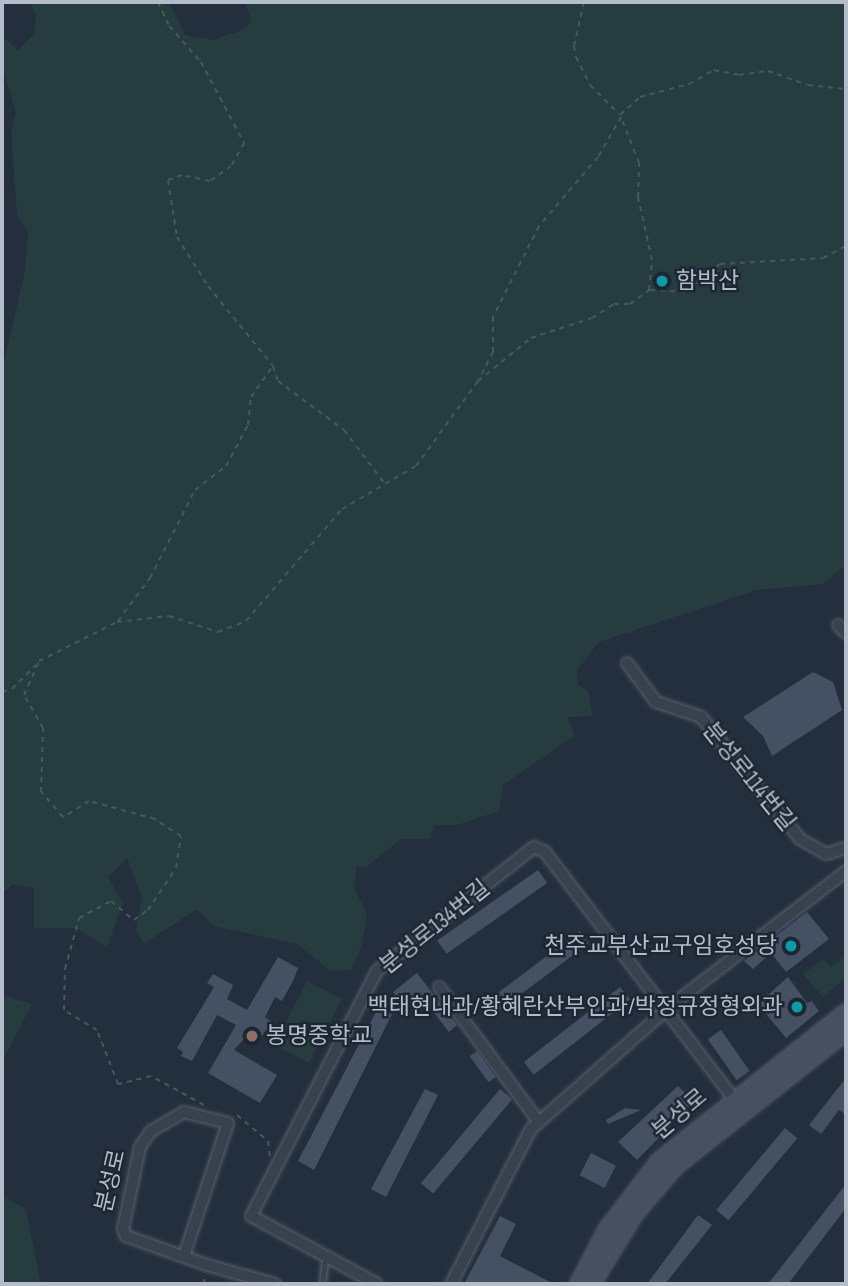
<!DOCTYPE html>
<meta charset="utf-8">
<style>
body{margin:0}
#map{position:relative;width:848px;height:1286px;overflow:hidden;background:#242f3e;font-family:"Sofia Sans Condensed","Noto Sans KR",sans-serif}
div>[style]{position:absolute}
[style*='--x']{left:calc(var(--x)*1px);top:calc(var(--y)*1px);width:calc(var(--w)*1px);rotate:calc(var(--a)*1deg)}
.green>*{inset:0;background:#263c3f;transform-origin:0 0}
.building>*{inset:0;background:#455162;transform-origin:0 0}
.path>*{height:2px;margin-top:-1px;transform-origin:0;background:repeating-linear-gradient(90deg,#44595c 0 5px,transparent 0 10px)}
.roads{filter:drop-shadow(0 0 2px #565f6c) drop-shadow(0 0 2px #565f6c)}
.service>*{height:5px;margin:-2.5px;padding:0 2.5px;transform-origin:2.5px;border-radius:2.5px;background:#38414e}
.minor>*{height:10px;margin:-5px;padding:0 5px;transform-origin:5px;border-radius:5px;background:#38414e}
.secondary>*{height:16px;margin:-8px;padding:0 8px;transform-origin:8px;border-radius:8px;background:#465061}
.dots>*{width:19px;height:19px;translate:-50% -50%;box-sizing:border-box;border:4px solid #1d2633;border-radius:50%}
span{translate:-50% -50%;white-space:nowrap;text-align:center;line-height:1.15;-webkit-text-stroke:5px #1d2633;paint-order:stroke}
.poi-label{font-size:23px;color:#b4bcc9}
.left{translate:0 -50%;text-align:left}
.right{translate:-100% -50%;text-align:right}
.street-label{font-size:23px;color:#b4bcc9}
.frame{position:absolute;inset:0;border:4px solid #b4bcc9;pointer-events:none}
</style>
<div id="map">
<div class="green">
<div style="clip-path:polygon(29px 2px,169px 2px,185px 35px,212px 40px,241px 31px,252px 22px,245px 2px,846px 2px,846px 565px,822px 584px,757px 590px,599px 642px,577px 670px,578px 685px,588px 691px,593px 716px,567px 717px,575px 735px,503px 785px,499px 811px,457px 825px,435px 825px,429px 839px,401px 839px,365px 868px,357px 866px,354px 888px,367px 914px,361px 947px,351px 970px,331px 971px,297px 944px,213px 926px,197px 909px,144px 944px,136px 931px,142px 897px,127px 858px,108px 877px,123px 903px,107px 947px,76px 928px,34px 928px,34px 888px,12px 884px,2px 894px,2px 371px,25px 271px,28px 232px,17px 215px,11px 131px,16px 113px,2px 65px,2px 36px,18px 50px,34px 34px,36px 13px)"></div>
<div style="clip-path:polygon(844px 957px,846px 983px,843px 980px,823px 997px,803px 974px,823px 959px,831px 967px)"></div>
<div style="left:307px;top:981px;width:39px;height:72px;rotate:27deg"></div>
<div style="clip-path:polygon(2px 995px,32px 1004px,2px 1062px)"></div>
<div style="clip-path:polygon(2px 1196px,26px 1209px,41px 1284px,2px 1284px)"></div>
</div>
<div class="building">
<div style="clip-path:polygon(813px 672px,833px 682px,842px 710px,772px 756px,763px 736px,743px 717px)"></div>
<div style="left:538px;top:870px;width:16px;height:123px;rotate:55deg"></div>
<div style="clip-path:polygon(807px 912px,829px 939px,786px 972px,771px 953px,753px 969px,744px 961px)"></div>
<div style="left:580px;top:931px;width:15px;height:123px;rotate:53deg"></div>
<div style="clip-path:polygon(278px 957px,298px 968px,294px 979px,282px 1001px,275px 997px,265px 1017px,272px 1022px,256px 1044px,245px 1038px,234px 1050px,277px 1075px,260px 1103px,208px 1073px,236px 1025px,217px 1015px,192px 1061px,181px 1056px,183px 1052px,177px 1048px,214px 987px,207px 983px,213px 974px,233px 985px,227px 999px,247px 1010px)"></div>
<div style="clip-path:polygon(417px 973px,457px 1025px,449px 1032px,422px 997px,407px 1010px,393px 992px)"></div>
<div style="clip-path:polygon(788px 977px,807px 1003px,812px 1001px,819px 1011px,786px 1038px,758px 1004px)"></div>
<div style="left:620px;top:987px;width:16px;height:122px;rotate:52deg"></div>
<div style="clip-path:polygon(379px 1006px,392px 1014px,314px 1170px,298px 1161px)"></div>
<div style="left:721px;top:1030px;width:50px;height:16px;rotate:55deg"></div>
<div style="left:477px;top:1051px;width:32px;height:9px;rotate:54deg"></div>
<div style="clip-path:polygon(846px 1078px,846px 1115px,839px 1110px,821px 1134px,809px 1125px)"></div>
<div style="clip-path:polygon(678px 1086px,694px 1102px,637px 1160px,618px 1142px)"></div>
<div style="clip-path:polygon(425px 1089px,438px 1095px,386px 1197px,371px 1189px)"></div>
<div style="left:500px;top:1089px;width:16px;height:123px;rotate:40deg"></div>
<div style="clip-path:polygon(625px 1108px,641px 1110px,608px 1124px,606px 1120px)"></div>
<div style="left:785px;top:1128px;width:16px;height:107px;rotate:40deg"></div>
<div style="left:591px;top:1153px;width:28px;height:25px;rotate:27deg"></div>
<div style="clip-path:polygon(846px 1184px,846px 1208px,788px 1284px,768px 1284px)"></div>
<div style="clip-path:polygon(698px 1215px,712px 1225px,665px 1284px,647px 1284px)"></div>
<div style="clip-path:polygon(500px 1216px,516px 1224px,500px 1256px,554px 1284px,464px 1284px)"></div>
</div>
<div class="path">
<div style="--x:158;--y:2;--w:26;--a:65"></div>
<div style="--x:169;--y:26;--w:48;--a:48.4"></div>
<div style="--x:201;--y:62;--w:92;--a:62"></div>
<div style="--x:244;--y:143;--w:26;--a:119"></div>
<div style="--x:231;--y:166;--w:26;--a:144"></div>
<div style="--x:210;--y:181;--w:29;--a:-168"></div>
<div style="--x:182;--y:175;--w:15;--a:160"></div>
<div style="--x:168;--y:180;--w:58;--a:81"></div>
<div style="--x:177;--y:237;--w:58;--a:57.7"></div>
<div style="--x:208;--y:286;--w:103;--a:50.9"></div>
<div style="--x:273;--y:366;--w:16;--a:72"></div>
<div style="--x:278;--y:381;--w:82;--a:36.6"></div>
<div style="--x:344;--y:430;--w:68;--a:52.8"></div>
<div style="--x:584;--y:2;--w:45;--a:102.8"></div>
<div style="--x:574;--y:46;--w:11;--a:80"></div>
<div style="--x:576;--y:57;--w:31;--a:63"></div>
<div style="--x:590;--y:85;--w:41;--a:45"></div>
<div style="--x:620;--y:115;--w:27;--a:-42"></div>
<div style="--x:640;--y:97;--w:51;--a:-14.9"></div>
<div style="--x:689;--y:84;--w:29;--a:-29"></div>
<div style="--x:714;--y:70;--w:25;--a:11"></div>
<div style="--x:739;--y:75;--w:29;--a:-8"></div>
<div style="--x:768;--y:71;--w:42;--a:19.3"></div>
<div style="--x:808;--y:85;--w:38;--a:6"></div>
<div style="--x:650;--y:290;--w:35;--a:3"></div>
<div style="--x:685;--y:292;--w:45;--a:-38.7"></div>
<div style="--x:720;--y:264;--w:103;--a:-3.3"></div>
<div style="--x:823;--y:258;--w:26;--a:-28"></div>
<div style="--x:118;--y:621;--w:54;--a:-53.3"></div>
<div style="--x:150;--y:578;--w:99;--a:-62.9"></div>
<div style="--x:195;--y:490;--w:39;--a:-38"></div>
<div style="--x:226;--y:466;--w:47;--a:-61.8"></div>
<div style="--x:248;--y:425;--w:28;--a:-84"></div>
<div style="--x:251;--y:397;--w:37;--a:-55"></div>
<div style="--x:2;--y:692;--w:10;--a:-17"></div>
<div style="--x:12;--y:689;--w:34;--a:-45"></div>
<div style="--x:204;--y:1105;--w:60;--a:-151.3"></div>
<div style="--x:151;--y:1076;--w:34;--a:166"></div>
<div style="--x:118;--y:1084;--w:58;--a:-111.3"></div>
<div style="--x:97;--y:1030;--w:39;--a:-149"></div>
<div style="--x:64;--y:1010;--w:41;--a:-88.6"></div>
<div style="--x:65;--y:969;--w:53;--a:-74.6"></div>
<div style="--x:79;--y:918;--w:36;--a:-28"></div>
<div style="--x:111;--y:901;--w:30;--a:40"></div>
<div style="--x:134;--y:920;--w:17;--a:-36"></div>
<div style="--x:148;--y:910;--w:50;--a:-56.3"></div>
<div style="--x:176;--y:868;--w:32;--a:-81"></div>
<div style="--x:181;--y:836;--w:31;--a:-147"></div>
<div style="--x:155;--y:819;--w:68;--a:-164.7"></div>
<div style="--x:89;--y:801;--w:31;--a:148"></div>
<div style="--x:63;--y:817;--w:33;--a:-131"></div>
<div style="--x:41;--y:792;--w:64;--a:-88.2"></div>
<div style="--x:43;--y:728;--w:38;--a:-120"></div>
<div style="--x:24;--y:695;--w:37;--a:-66"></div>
<div style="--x:39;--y:661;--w:87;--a:-26.6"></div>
<div style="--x:117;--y:622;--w:52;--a:-6.6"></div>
<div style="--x:169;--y:616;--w:52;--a:18.1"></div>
<div style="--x:218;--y:632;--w:30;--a:-21"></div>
<div style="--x:246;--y:621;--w:148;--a:-49.4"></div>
<div style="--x:342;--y:509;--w:86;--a:-30.2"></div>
<div style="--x:416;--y:466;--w:105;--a:-53.9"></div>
<div style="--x:478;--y:381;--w:68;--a:-39.1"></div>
<div style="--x:531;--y:338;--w:64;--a:-18.2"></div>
<div style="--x:592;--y:318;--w:26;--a:-32"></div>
<div style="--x:614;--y:304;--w:16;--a:0"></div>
<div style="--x:630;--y:304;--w:24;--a:-36"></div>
<div style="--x:649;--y:290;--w:30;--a:-84"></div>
<div style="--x:652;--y:260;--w:65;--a:-102.5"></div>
<div style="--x:638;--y:197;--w:34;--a:-88"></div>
<div style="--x:639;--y:163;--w:49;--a:-111.4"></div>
<div style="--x:621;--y:117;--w:46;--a:119.9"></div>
<div style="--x:598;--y:157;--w:91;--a:130.5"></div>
<div style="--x:539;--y:226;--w:102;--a:116.8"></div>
<div style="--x:493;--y:317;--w:35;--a:90"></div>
<div style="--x:493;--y:352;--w:33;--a:117"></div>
<div style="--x:237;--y:1115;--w:40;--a:40"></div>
<div style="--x:268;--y:1141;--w:16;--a:83"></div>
<div style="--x:204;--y:1284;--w:9;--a:-84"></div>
</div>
<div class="roads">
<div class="service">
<div style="--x:322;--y:1284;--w:26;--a:-83"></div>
</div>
<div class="minor">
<div style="--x:838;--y:625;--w:11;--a:45"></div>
<div style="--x:627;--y:663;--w:49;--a:53.4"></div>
<div style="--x:656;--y:702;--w:47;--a:18.4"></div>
<div style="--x:701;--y:717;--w:157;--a:50.9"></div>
<div style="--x:800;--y:839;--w:30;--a:30"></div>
<div style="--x:826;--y:854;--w:21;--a:-17"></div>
<div style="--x:439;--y:987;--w:168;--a:53.5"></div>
<div style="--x:184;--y:1256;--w:140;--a:-71.7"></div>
<div style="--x:228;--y:1123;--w:45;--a:-166"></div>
<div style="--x:184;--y:1112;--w:38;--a:150"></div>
<div style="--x:151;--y:1131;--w:19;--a:125"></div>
<div style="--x:140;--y:1147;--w:84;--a:101.7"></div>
<div style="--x:123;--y:1229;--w:8;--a:67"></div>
<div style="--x:126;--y:1236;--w:86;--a:19.7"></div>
<div style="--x:207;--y:1265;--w:71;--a:15.6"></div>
<div style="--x:377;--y:1284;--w:143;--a:-151.6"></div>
<div style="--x:251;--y:1216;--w:276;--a:-62.8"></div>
<div style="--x:377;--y:971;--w:200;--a:-38.3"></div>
<div style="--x:534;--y:847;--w:12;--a:24"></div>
<div style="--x:545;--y:852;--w:311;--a:52.6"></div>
<div style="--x:451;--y:1284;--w:174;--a:-62.7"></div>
<div style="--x:531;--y:1129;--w:181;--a:-41.4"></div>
<div style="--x:667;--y:1009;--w:226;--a:-37.6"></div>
</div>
<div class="secondary">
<div style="--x:579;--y:1284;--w:61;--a:-62.6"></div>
<div style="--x:607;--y:1230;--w:87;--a:-52.5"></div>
<div style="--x:660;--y:1161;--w:238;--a:-38.5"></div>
<div style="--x:591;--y:1284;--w:82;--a:-58.4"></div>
<div style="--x:634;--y:1214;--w:63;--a:-49.5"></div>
<div style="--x:675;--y:1166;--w:218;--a:-38.3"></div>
</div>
</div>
<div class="dots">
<div style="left:662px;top:281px;background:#0f9aa8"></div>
<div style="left:791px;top:946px;background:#0f9aa8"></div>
<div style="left:797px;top:1007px;background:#0f9aa8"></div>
<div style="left:252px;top:1036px;background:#8d6e63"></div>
</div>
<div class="poi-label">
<span class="left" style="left:676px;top:281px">함박산</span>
<span class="right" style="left:777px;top:946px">천주교부산교구임호성당</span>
<span class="right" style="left:783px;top:1007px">백태현내과/황혜란산부인과/박정규정형외과</span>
<span class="left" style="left:266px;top:1036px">봉명중학교</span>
</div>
<div class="street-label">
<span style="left:749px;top:777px;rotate:51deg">분성로114번길</span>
<span style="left:435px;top:927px;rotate:-39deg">분성로134번길</span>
<span style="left:680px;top:1114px;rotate:-40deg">분성로</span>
<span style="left:111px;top:1181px;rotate:-77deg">분성로</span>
</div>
<div class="frame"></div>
</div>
